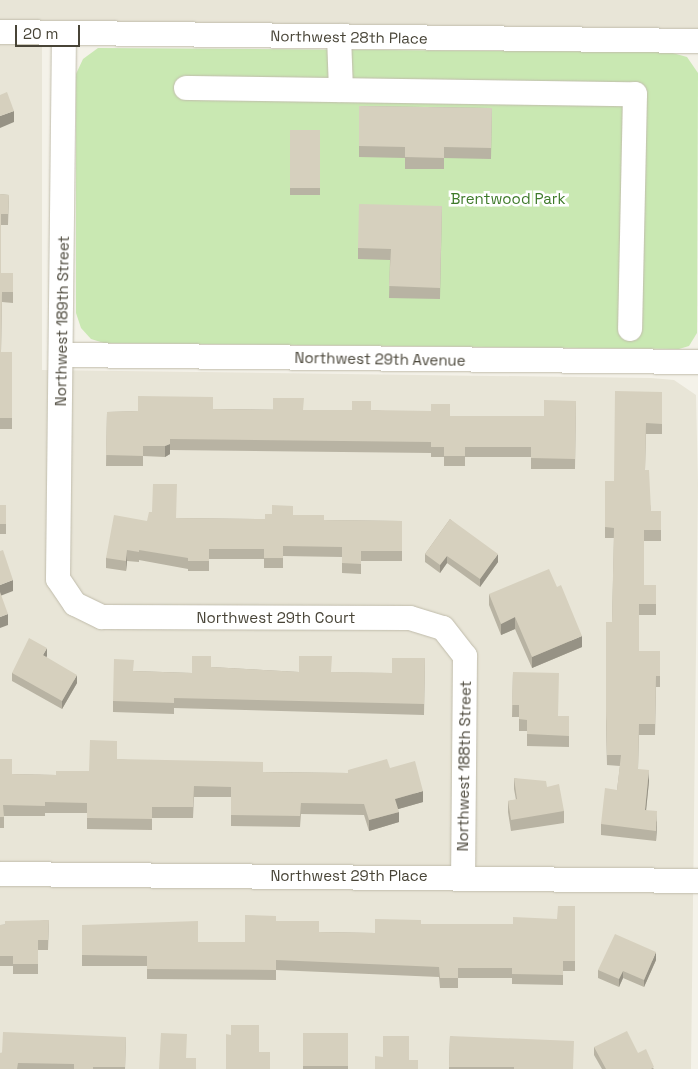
<!DOCTYPE html>
<style>
body{margin:0}
#map{position:relative;width:698px;height:1069px;overflow:hidden;background:#f4f2e9;font-family:"Space Grotesk",sans-serif}
div>[style]{position:absolute}
[style*='--x']{left:calc(var(--x)*1px);top:calc(var(--y)*1px);width:calc(var(--w)*1px);rotate:calc(var(--a)*1deg)}
.residential>*{inset:0;background:#e8e5d7}
.green>*{inset:0;background:#c9e8b2}
.roads{filter:drop-shadow(0 0 1px #c0bcab) drop-shadow(0 0 1px #c0bcab)}
.minor>*{height:24px;margin:-12px;padding:0 12px;transform-origin:12px;border-radius:12px;background:#fff}
.wall>*{inset:0;background:#b8b3a3;transform-origin:0 0}
.shaded-wall>*{inset:0;background:#969285}
.building>*{inset:0;background:#d6d0be;transform-origin:0 0}
span{translate:-50% -50%;white-space:nowrap;text-align:center;line-height:1.15;-webkit-text-stroke:5px #fff;paint-order:stroke}
.street-label{font-size:15px;color:#484437}
.park-label{font-size:15px;color:#3e7a2a}
.scale{position:absolute;left:15px;top:25px;width:65px;height:22px;box-sizing:border-box;border:2px solid #484437;border-top:0;padding-left:6px;font-size:15px;line-height:18px;white-space:nowrap;color:#484437;-webkit-text-stroke:4px #fff;paint-order:stroke}
</style>
<div id="map">
<div class="residential">
<div style="clip-path:polygon(0 0,698px 0,698px 29px,42px 21px,42px 370px,651px 378px,674px 380px,696px 395px,698px 484px,691px 1069px,0 1069px)"></div>
</div>
<div class="green">
<div style="clip-path:polygon(98px 48px,669px 52px,687px 57px,698px 73px,697px 333px,689px 346px,679px 349px,104px 343px,91px 339px,81px 328px,76px 313px,76px 74px,83px 59px)"></div>
</div>
<div class="roads">
<div class="minor">
<div style="--x:0;--y:32;--w:698;--a:0.74"></div>
<div style="--x:64;--y:33;--w:546;--a:90.63"></div>
<div style="--x:58;--y:579;--w:30;--a:56"></div>
<div style="--x:75;--y:604;--w:30;--a:26"></div>
<div style="--x:102;--y:617;--w:308;--a:0.2"></div>
<div style="--x:410;--y:618;--w:34;--a:17"></div>
<div style="--x:443;--y:628;--w:36;--a:52"></div>
<div style="--x:465;--y:656;--w:221;--a:90.5"></div>
<div style="--x:339;--y:36;--w:54;--a:87.9"></div>
<div style="--x:186;--y:88;--w:449;--a:0.8"></div>
<div style="--x:635;--y:94;--w:235;--a:91.2"></div>
<div style="--x:62;--y:355;--w:636;--a:0.63"></div>
<div style="--x:0;--y:874;--w:698;--a:0.57"></div>
</div>
</div>
<div class="wall">
<div style="clip-path:polygon(359px 106px,492px 108px,491px 159px,444px 158px,444px 169px,405px 169px,405px 158px,359px 157px)"></div>
<div style="left:290px;top:130px;width:30px;height:65px"></div>
<div style="clip-path:polygon(0 194px,9px 195px,8px 225px,1px 225px,1px 273px,13px 273px,13px 303px,2px 302px,1px 352px,12px 352px,12px 429px,0 429px)"></div>
<div style="clip-path:polygon(442px 206px,440px 299px,389px 298px,390px 260px,358px 259px,358px 248px)"></div>
<div style="clip-path:polygon(662px 392px,662px 434px,646px 434px,645px 470px,651px 511px,661px 511px,661px 541px,644px 541px,644px 585px,656px 585px,656px 615px,639px 615px,639px 651px,660px 651px,660px 687px,656px 687px,655px 735px,639px 735px,638px 769px,649px 781px,646px 810px,657px 822px,656px 841px,601px 835px,601px 824px,617px 790px,620px 766px,607px 765px,606px 721px,612px 622px,614px 538px,605px 538px,605px 481px,614px 481px)"></div>
<div style="clip-path:polygon(576px 401px,575px 469px,531px 469px,531px 457px,465px 457px,465px 466px,444px 466px,444px 457px,431px 457px,431px 453px,170px 450px,170px 454px,165px 457px,143px 456px,143px 466px,106px 466px,107px 412px,213px 409px,304px 410px,371px 410px,450px 416px,544px 416px)"></div>
<div style="left:0;top:505px;width:6px;height:29px"></div>
<div style="clip-path:polygon(293px 515px,324px 520px,402px 521px,402px 561px,361px 561px,361px 574px,342px 573px,342px 557px,283px 556px,283px 568px,264px 568px,264px 559px,209px 559px,209px 571px,188px 571px,188px 569px,139px 560px,139px 562px,127px 561px,126px 571px,106px 568px,106px 558px,147px 521px,176px 518px,265px 519px)"></div>
<div style="clip-path:polygon(450px 519px,498px 562px,480px 587px,447px 563px,440px 573px,425px 562px,425px 554px)"></div>
<div style="clip-path:polygon(489px 594px,582px 647px,532px 668px,515px 629px,501px 635px,489px 605px)"></div>
<div style="clip-path:polygon(47px 656px,46px 657px,77px 683px,62px 709px,12px 681px,12px 673px)"></div>
<div style="clip-path:polygon(425px 658px,424px 715px,174px 708px,174px 714px,113px 712px,113px 701px,134px 671px,192px 673px,211px 667px,299px 672px,392px 673px)"></div>
<div style="clip-path:polygon(513px 672px,558px 716px,569px 716px,569px 747px,527px 746px,527px 731px,519px 731px,519px 717px,512px 717px)"></div>
<div style="clip-path:polygon(0 759px,12px 774px,56px 775px,89px 771px,117px 759px,263px 772px,348px 773px,390px 768px,423px 802px,398px 809px,399px 822px,369px 831px,364px 815px,301px 814px,300px 827px,231px 826px,231px 797px,194px 797px,193px 818px,152px 818px,152px 830px,87px 829px,87px 813px,45px 813px,45px 816px,4px 816px,4px 828px,0 828px)"></div>
<div style="clip-path:polygon(514px 778px,547px 787px,564px 811px,564px 823px,511px 831px,508px 812px,508px 801px,516px 800px,514px 789px)"></div>
<div style="clip-path:polygon(575px 906px,575px 971px,563px 971px,563px 985px,512px 984px,512px 978px,458px 978px,458px 988px,440px 988px,439px 977px,276px 970px,276px 980px,147px 979px,147px 966px,82px 966px,82px 925px,198px 942px,245px 942px,276px 921px,319px 932px,375px 933px,421px 924px,513px 924px,557px 919px)"></div>
<div style="clip-path:polygon(49px 920px,48px 950px,38px 950px,38px 974px,13px 974px,13px 966px,0 966px,0 925px)"></div>
<div style="clip-path:polygon(656px 960px,644px 987px,623px 978px,619px 987px,598px 978px,598px 970px)"></div>
<div style="left:303px;top:1033px;width:45px;height:36px"></div>
<div style="clip-path:polygon(450px 1036px,573px 1069px,449px 1069px)"></div>
<div style="clip-path:polygon(126px 1037px,125px 1069px,0 1069px,0 1053px)"></div>
<div style="clip-path:polygon(594px 1047px,638px 1053px,654px 1069px,602px 1069px,594px 1055px)"></div>
</div>
<div class="shaded-wall">
<div style="clip-path:polygon(14px 111px,14px 122px,0 128px,0 116px)"></div>
<div style="clip-path:polygon(170px 444px,170px 454px,165px 457px,165px 446px)"></div>
<div style="clip-path:polygon(127px 550px,127px 561px,126px 571px,126px 561px)"></div>
<div style="clip-path:polygon(498px 554px,498px 562px,480px 587px,480px 579px)"></div>
<div style="clip-path:polygon(447px 556px,447px 563px,440px 573px,440px 565px)"></div>
<div style="clip-path:polygon(13px 580px,13px 591px,0 596px,0 585px)"></div>
<div style="clip-path:polygon(8px 614px,8px 625px,0 628px,0 617px)"></div>
<div style="clip-path:polygon(515px 617px,515px 629px,501px 635px,501px 624px)"></div>
<div style="clip-path:polygon(582px 636px,582px 647px,532px 668px,532px 657px)"></div>
<div style="clip-path:polygon(47px 648px,47px 656px,43px 663px,43px 655px)"></div>
<div style="clip-path:polygon(77px 675px,77px 683px,62px 709px,62px 701px)"></div>
<div style="clip-path:polygon(649px 770px,649px 781px,645px 821px,645px 810px)"></div>
<div style="clip-path:polygon(423px 791px,423px 802px,395px 810px,395px 799px)"></div>
<div style="clip-path:polygon(657px 811px,657px 822px,656px 841px,656px 831px)"></div>
<div style="clip-path:polygon(399px 812px,399px 822px,369px 831px,369px 820px)"></div>
<div style="clip-path:polygon(656px 952px,656px 960px,644px 987px,644px 980px)"></div>
<div style="clip-path:polygon(623px 971px,623px 978px,619px 987px,619px 979px)"></div>
</div>
<div class="building">
<div style="clip-path:polygon(7px 92px,14px 111px,0 116px,0 95px)"></div>
<div style="clip-path:polygon(359px 106px,492px 108px,491px 148px,444px 147px,444px 158px,405px 157px,405px 147px,359px 146px)"></div>
<div style="left:290px;top:130px;width:30px;height:58px"></div>
<div style="clip-path:polygon(0 194px,9px 195px,8px 214px,1px 214px,1px 273px,13px 273px,13px 292px,2px 292px,1px 352px,12px 352px,12px 418px,0 418px)"></div>
<div style="clip-path:polygon(359px 204px,442px 206px,440px 288px,389px 286px,391px 249px,358px 248px)"></div>
<div style="clip-path:polygon(615px 391px,662px 392px,662px 424px,646px 423px,645px 470px,649px 470px,651px 511px,661px 511px,661px 530px,644px 530px,644px 585px,656px 585px,656px 604px,639px 604px,639px 651px,660px 651px,660px 676px,656px 676px,655px 724px,639px 724px,638px 769px,649px 770px,645px 810px,657px 811px,656px 831px,601px 824px,605px 788px,617px 790px,621px 755px,607px 755px,606px 710px,606px 622px,612px 622px,614px 528px,605px 527px,605px 481px,614px 481px)"></div>
<div style="clip-path:polygon(138px 396px,213px 397px,213px 409px,273px 410px,273px 398px,304px 398px,303px 410px,352px 410px,352px 401px,371px 401px,371px 410px,431px 411px,431px 404px,450px 404px,450px 416px,544px 416px,544px 400px,576px 401px,575px 459px,531px 458px,531px 447px,465px 447px,465px 456px,444px 456px,444px 447px,431px 447px,431px 442px,170px 439px,170px 444px,165px 446px,143px 446px,143px 456px,106px 455px,107px 412px,138px 411px)"></div>
<div style="clip-path:polygon(153px 484px,177px 484px,176px 518px,265px 519px,265px 514px,272px 514px,272px 505px,293px 506px,293px 515px,324px 515px,324px 520px,402px 521px,402px 551px,361px 551px,361px 564px,342px 563px,342px 547px,283px 546px,283px 558px,264px 558px,264px 549px,209px 549px,209px 561px,188px 561px,188px 558px,139px 550px,139px 552px,127px 550px,126px 561px,106px 558px,114px 515px,147px 521px,149px 512px,152px 512px)"></div>
<div style="left:0;top:505px;width:6px;height:19px"></div>
<div style="clip-path:polygon(450px 519px,498px 554px,480px 579px,447px 556px,440px 565px,425px 554px)"></div>
<div style="clip-path:polygon(3px 550px,13px 580px,0 585px,0 551px)"></div>
<div style="clip-path:polygon(549px 569px,557px 587px,561px 585px,582px 636px,532px 657px,515px 617px,501px 624px,489px 594px)"></div>
<div style="clip-path:polygon(0 592px,8px 614px,0 617px)"></div>
<div style="clip-path:polygon(29px 638px,47px 648px,43px 655px,77px 675px,62px 701px,12px 673px)"></div>
<div style="clip-path:polygon(192px 656px,211px 656px,211px 667px,299px 672px,299px 656px,332px 656px,331px 672px,392px 673px,392px 658px,425px 658px,424px 704px,174px 698px,174px 703px,113px 701px,114px 659px,134px 660px,133px 671px,192px 673px)"></div>
<div style="clip-path:polygon(513px 672px,559px 673px,558px 716px,569px 716px,569px 736px,527px 734px,527px 720px,519px 719px,519px 705px,512px 705px)"></div>
<div style="clip-path:polygon(90px 740px,117px 741px,117px 759px,263px 762px,263px 772px,348px 773px,348px 770px,387px 759px,390px 768px,415px 761px,423px 791px,395px 799px,399px 812px,369px 820px,364px 804px,301px 803px,300px 816px,231px 815px,231px 787px,194px 786px,193px 807px,152px 807px,152px 819px,87px 818px,87px 803px,45px 802px,45px 806px,3px 805px,4px 817px,0 817px,0 759px,12px 759px,12px 774px,56px 775px,56px 771px,89px 771px)"></div>
<div style="clip-path:polygon(514px 778px,546px 781px,547px 787px,559px 784px,564px 811px,511px 820px,508px 801px,517px 799px)"></div>
<div style="clip-path:polygon(558px 906px,575px 906px,575px 961px,563px 961px,563px 975px,512px 974px,512px 968px,458px 968px,458px 978px,440px 978px,439px 967px,276px 960px,276px 970px,147px 969px,147px 956px,82px 955px,82px 925px,198px 921px,198px 942px,245px 942px,245px 915px,276px 916px,276px 921px,319px 921px,319px 932px,375px 933px,375px 919px,421px 920px,421px 924px,513px 924px,513px 917px,557px 919px)"></div>
<div style="clip-path:polygon(49px 920px,48px 940px,38px 940px,38px 964px,13px 964px,13px 956px,0 956px,0 925px,5px 925px,5px 921px)"></div>
<div style="clip-path:polygon(615px 934px,656px 952px,644px 980px,623px 971px,619px 979px,598px 970px)"></div>
<div style="clip-path:polygon(231px 1025px,259px 1025px,259px 1052px,270px 1052px,270px 1069px,226px 1069px,226px 1034px,231px 1035px)"></div>
<div style="clip-path:polygon(627px 1031px,638px 1053px,646px 1049px,654px 1067px,651px 1069px,606px 1069px,594px 1047px)"></div>
<div style="clip-path:polygon(3px 1032px,126px 1037px,125px 1067px,93px 1067px,93px 1069px,74px 1069px,74px 1064px,18px 1063px,17px 1069px,0 1069px,0 1053px,2px 1053px)"></div>
<div style="clip-path:polygon(161px 1033px,187px 1034px,186px 1058px,196px 1058px,196px 1069px,159px 1069px)"></div>
<div style="left:303px;top:1033px;width:45px;height:33px"></div>
<div style="clip-path:polygon(383px 1036px,409px 1036px,409px 1060px,418px 1060px,418px 1069px,375px 1069px,375px 1056px,383px 1057px)"></div>
<div style="clip-path:polygon(450px 1036px,574px 1041px,573px 1069px,514px 1069px,514px 1067px,449px 1067px)"></div>
</div>
<div class="street-label">
<span style="left:349px;top:37px;rotate:1deg">Northwest 28th Place</span>
<span style="left:62px;top:321px;rotate:-89deg">Northwest 189th Street</span>
<span style="left:380px;top:359px;rotate:1deg">Northwest 29th Avenue</span>
<span style="left:276px;top:618px">Northwest 29th Court</span>
<span style="left:464px;top:766px;rotate:-89deg">Northwest 188th Street</span>
<span style="left:349px;top:876px">Northwest 29th Place</span>
</div>
<div class="park-label">
<span style="left:508px;top:199px">Brentwood Park</span>
</div>
<div class="scale">20 m</div>
</div>
